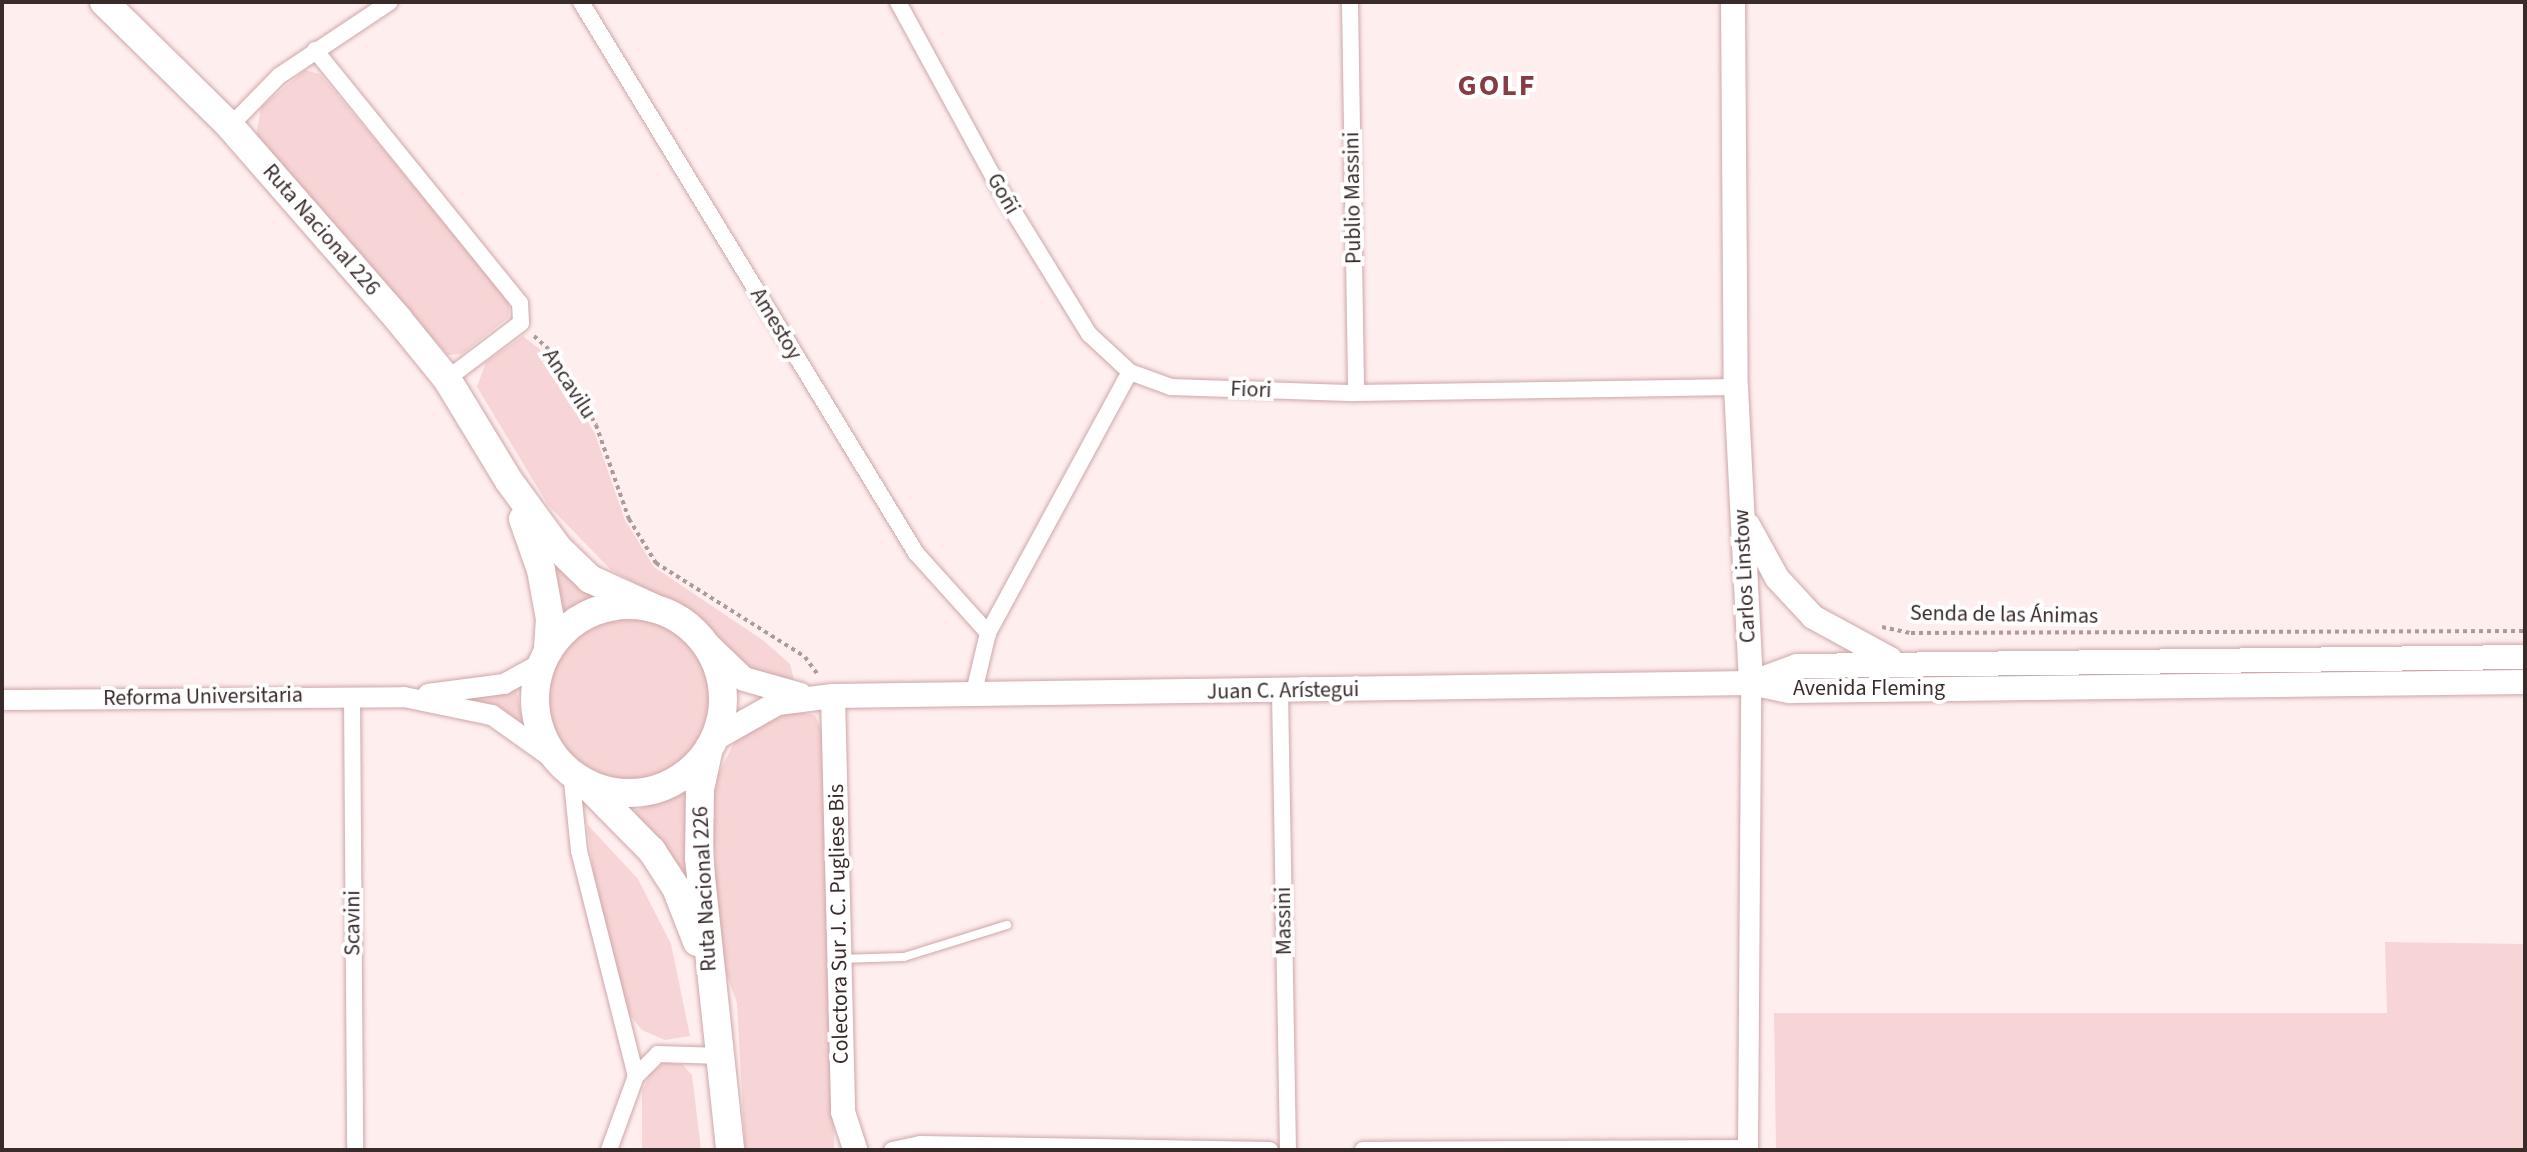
<!DOCTYPE html>
<meta charset="utf-8">
<style>
body{margin:0}
#map{position:relative;width:2527px;height:1152px;overflow:hidden;background:#fee;font-family:"Source Sans 3",sans-serif}
div>[style]{position:absolute}
[style*='--x']{left:calc(var(--x)*1px);top:calc(var(--y)*1px);width:calc(var(--w)*1px);rotate:calc(var(--a)*1deg)}
.green>*{inset:0;background:#f7d4d5;transform-origin:0 0}
.round{border-radius:50%}
.path>*{height:4px;margin-top:-2px;transform-origin:0;background:repeating-linear-gradient(90deg,#ab9b9b 0 4px,transparent 0 8px)}
.roads{filter:drop-shadow(0 0 2px #cea7a8) drop-shadow(0 0 2px #cea7a8)}
.service>*{height:8px;margin:-4px;padding:0 4px;transform-origin:4px;border-radius:4px;background:#fff}
.minor>*{height:16px;margin:-8px;padding:0 8px;transform-origin:8px;border-radius:8px;background:#fff}
.tertiary>*{height:20px;margin:-10px;padding:0 10px;transform-origin:10px;border-radius:10px;background:#fff}
.secondary>*{height:24px;margin:-12px;padding:0 12px;transform-origin:12px;border-radius:12px;background:#fff}
.trunk>*{height:28px;margin:-14px;padding:0 14px;transform-origin:14px;border-radius:14px;background:#fff}
.trunk>.ring{margin:-14px;padding:0;box-sizing:content-box;background:none;border:28px solid #fff;border-radius:50%}
span{translate:-50% -50%;white-space:nowrap;text-align:center;line-height:1.15;-webkit-text-stroke:8px #fff;paint-order:stroke}
.street-label{font-size:22px;color:#3a2b2b}
.district-label{font-size:30px;color:#853c42;font-weight:700;letter-spacing:2px}
.frame{position:absolute;inset:0;border:4px solid #3a2b2b;pointer-events:none}
</style>
<div id="map">
<div class="green">
<div style="clip-path:polygon(305px 70px,320px 74px,509px 300px,509px 317px,462px 354px,448px 355px,256px 137px,261px 107px)"></div>
<div style="clip-path:polygon(523px 336px,549px 357px,595px 434px,625px 520px,654px 567px,764px 641px,790px 664px,794px 680px,747px 672px,691px 613px,611px 570px,548px 505px,477px 387px,486px 362px)"></div>
<div style="clip-path:polygon(544px 539px,603px 594px,559px 614px)"></div>
<div class="round" style="left:548px;top:618px;width:162px;height:162px"></div>
<div style="left:2525px;top:669px;width:4px;height:730px;rotate:90deg"></div>
<div style="clip-path:polygon(516px 687px,523px 724px,497px 707px,458px 697px,493px 696px)"></div>
<div style="clip-path:polygon(793px 711px,815px 715px,827px 743px,834px 1150px,745px 1150px,737px 1003px,721px 959px,708px 825px,718px 775px,737px 737px,763px 719px)"></div>
<div style="clip-path:polygon(686px 789px,698px 917px,635px 811px)"></div>
<div style="clip-path:polygon(587px 824px,638px 879px,671px 944px,690px 1036px,665px 1040px,642px 1030px,626px 1010px,595px 885px)"></div>
<div style="clip-path:polygon(2385px 942px,2525px 944px,2525px 1150px,1776px 1150px,1774px 1013px,2387px 1013px)"></div>
<div style="clip-path:polygon(664px 1063px,682px 1064px,692px 1075px,701px 1150px,642px 1150px,642px 1091px,650px 1074px)"></div>
</div>
<div class="path">
<div style="--x:534;--y:336;--w:28;--a:42"></div>
<div style="--x:555;--y:355;--w:81;--a:59.6"></div>
<div style="--x:596;--y:425;--w:100;--a:70.7"></div>
<div style="--x:629;--y:519;--w:52;--a:58.5"></div>
<div style="--x:656;--y:563;--w:176;--a:32.2"></div>
<div style="--x:805;--y:657;--w:22;--a:54"></div>
<div style="--x:1882;--y:627;--w:30;--a:12"></div>
<div style="--x:1911;--y:633;--w:614;--a:-0.19"></div>
</div>
<div class="roads">
<div class="service">
<div style="--x:840;--y:959;--w:64;--a:-1.8"></div>
<div style="--x:904;--y:957;--w:108;--a:-17.3"></div>
</div>
<div class="minor">
<div style="--x:581;--y:2;--w:645;--a:58.7"></div>
<div style="--x:916;--y:553;--w:108;--a:48"></div>
<div style="--x:898;--y:2;--w:215;--a:61.4"></div>
<div style="--x:1001;--y:191;--w:168;--a:58.4"></div>
<div style="--x:1089;--y:334;--w:56;--a:42.8"></div>
<div style="--x:1130;--y:372;--w:44;--a:20.1"></div>
<div style="--x:1171;--y:387;--w:185;--a:1.9"></div>
<div style="--x:1356;--y:393;--w:380;--a:-0.9"></div>
<div style="--x:1350;--y:2;--w:391;--a:89.1"></div>
<div style="--x:315;--y:50;--w:326;--a:51"></div>
<div style="--x:520;--y:303;--w:20;--a:87"></div>
<div style="--x:521;--y:323;--w:93;--a:142.9"></div>
<div style="--x:230;--y:126;--w:70;--a:-45.6"></div>
<div style="--x:279;--y:76;--w:133;--a:-33.7"></div>
<div style="--x:1280;--y:692;--w:458;--a:89"></div>
<div style="--x:352;--y:696;--w:454;--a:89.6"></div>
<div style="--x:973;--y:696;--w:65;--a:-76.6"></div>
<div style="--x:988;--y:633;--w:297;--a:-61.5"></div>
<div style="--x:571;--y:772;--w:79;--a:84.2"></div>
<div style="--x:579;--y:851;--w:232;--a:75.8"></div>
<div style="--x:609;--y:1150;--w:79;--a:-70"></div>
<div style="--x:636;--y:1076;--w:31;--a:-45"></div>
<div style="--x:658;--y:1054;--w:63;--a:1.8"></div>
<div style="--x:892;--y:1150;--w:29;--a:-12"></div>
<div style="--x:920;--y:1144;--w:350;--a:1"></div>
<div style="--x:1363;--y:1150;--w:385;--a:-0.3"></div>
</div>
<div class="tertiary">
<div style="--x:428;--y:694;--w:77;--a:-7.5"></div>
<div style="--x:504;--y:684;--w:43;--a:-28.9"></div>
<div style="--x:2;--y:700;--w:402;--a:-0.4"></div>
<div style="--x:404;--y:697;--w:90;--a:11.6"></div>
<div style="--x:492;--y:715;--w:85;--a:35.4"></div>
<div style="--x:1748;--y:1150;--w:467;--a:-89.6"></div>
</div>
<div class="secondary">
<div style="--x:1733;--y:2;--w:385;--a:89.6"></div>
<div style="--x:1736;--y:387;--w:296;--a:87.1"></div>
<div style="--x:1748;--y:525;--w:60;--a:61.3"></div>
<div style="--x:1777;--y:578;--w:53;--a:47.3"></div>
<div style="--x:1813;--y:617;--w:88;--a:28.6"></div>
<div style="--x:699;--y:636;--w:62;--a:43.7"></div>
<div style="--x:744;--y:679;--w:58;--a:15.9"></div>
<div style="--x:1751;--y:683;--w:49;--a:-20.3"></div>
<div style="--x:1797;--y:666;--w:728;--a:-0.71"></div>
<div style="--x:833;--y:696;--w:416;--a:88.6"></div>
<div style="--x:843;--y:1112;--w:40;--a:72"></div>
<div style="--x:714;--y:739;--w:73;--a:-29.4"></div>
<div style="--x:778;--y:703;--w:55;--a:-7.3"></div>
<div style="--x:833;--y:696;--w:918;--a:-0.81"></div>
<div style="--x:1751;--y:683;--w:40;--a:12"></div>
<div style="--x:1790;--y:691;--w:735;--a:-0.7"></div>
</div>
<div class="trunk">
<div style="--x:104;--y:2;--w:177;--a:44.5"></div>
<div style="--x:230;--y:126;--w:257;--a:48.9"></div>
<div style="--x:399;--y:320;--w:76;--a:50.9"></div>
<div style="--x:447;--y:379;--w:119;--a:58.7"></div>
<div style="--x:509;--y:481;--w:83;--a:53.8"></div>
<div style="--x:558;--y:548;--w:45;--a:44.1"></div>
<div style="--x:590;--y:579;--w:70;--a:24.4"></div>
<div style="--x:523;--y:519;--w:54;--a:70.6"></div>
<div style="--x:541;--y:570;--w:50;--a:79.6"></div>
<div style="--x:550;--y:619;--w:31;--a:94"></div>
<div class="ring" style="left:535px;top:605px;width:160px;height:160px"></div>
<div style="--x:709;--y:748;--w:42;--a:102.4"></div>
<div style="--x:700;--y:789;--w:69;--a:90.8"></div>
<div style="--x:699;--y:858;--w:294;--a:83.9"></div>
<div style="--x:587;--y:785;--w:93;--a:45.4"></div>
<div style="--x:652;--y:851;--w:44;--a:57"></div>
<div style="--x:676;--y:888;--w:58;--a:68.7"></div>
</div>
</div>
<div class="street-label">
<span style="left:1003px;top:194px;rotate:60deg">Goñi</span>
<span style="left:1353px;top:198px;rotate:-91deg">Publio Massini</span>
<span style="left:321px;top:230px;rotate:49deg">Ruta Nacional 226</span>
<span style="left:776px;top:324px;rotate:59deg">Amestoy</span>
<span style="left:569px;top:384px;rotate:57deg">Ancavilu</span>
<span style="left:1251px;top:390px;rotate:2deg">Fiori</span>
<span style="left:1745px;top:576px;rotate:-93deg">Carlos Linstow</span>
<span style="left:2004px;top:615px;rotate:1deg">Senda de las Ánimas</span>
<span style="left:1869px;top:689px">Avenida Fleming</span>
<span style="left:1283px;top:691px;rotate:-1deg">Juan C. Arístegui</span>
<span style="left:203px;top:697px;rotate:-1deg">Reforma Universitaria</span>
<span style="left:705px;top:889px;rotate:-93deg">Ruta Nacional 226</span>
<span style="left:1284px;top:921px;rotate:-91deg">Massini</span>
<span style="left:353px;top:923px;rotate:-90deg">Scavini</span>
<span style="left:839px;top:924px;rotate:-91deg">Colectora Sur J. C. Pugliese Bis</span>
</div>
<div class="district-label">
<span style="left:1497px;top:86px">GOLF</span>
</div>
<div class="frame"></div>
</div>
